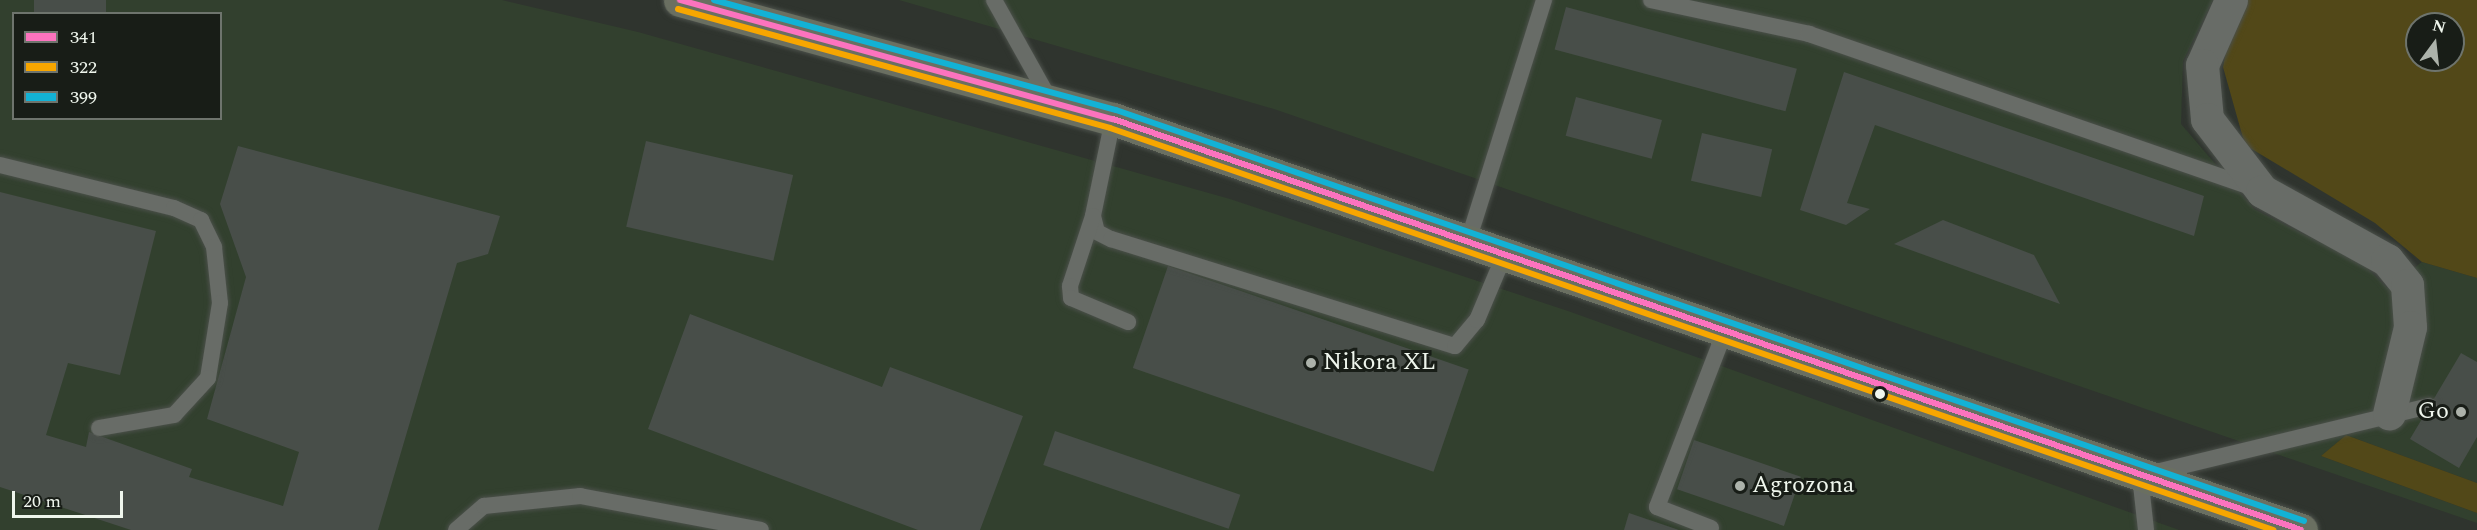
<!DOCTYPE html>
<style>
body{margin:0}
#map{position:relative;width:2477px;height:530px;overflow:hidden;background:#2f342e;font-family:Spectral,serif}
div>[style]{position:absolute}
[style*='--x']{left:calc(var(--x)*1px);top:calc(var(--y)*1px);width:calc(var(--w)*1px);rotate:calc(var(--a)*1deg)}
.built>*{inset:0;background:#32402e}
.green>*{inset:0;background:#524818}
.building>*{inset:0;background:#484e49;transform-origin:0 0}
.roads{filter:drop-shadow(0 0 2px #4b504a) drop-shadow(0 0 2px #4b504a)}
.lane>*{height:16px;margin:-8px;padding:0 8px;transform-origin:8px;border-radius:8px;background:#686c67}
.street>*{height:33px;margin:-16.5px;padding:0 16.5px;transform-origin:16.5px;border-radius:16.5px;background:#686c67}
.highway>*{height:33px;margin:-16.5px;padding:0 16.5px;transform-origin:16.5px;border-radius:16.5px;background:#6a6f61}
.bus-1>*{height:6px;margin:-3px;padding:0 3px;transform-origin:3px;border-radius:3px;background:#fc73be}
.bus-2>*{height:6px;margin:-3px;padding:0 3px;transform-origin:3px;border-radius:3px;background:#f7a600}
.bus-3>*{height:6px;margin:-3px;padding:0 3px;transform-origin:3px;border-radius:3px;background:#13b2d5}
.dots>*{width:16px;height:16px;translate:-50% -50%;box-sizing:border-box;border:3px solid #181d17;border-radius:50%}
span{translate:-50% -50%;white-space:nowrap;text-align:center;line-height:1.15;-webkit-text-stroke:6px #181d17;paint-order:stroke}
.poi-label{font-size:24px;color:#eff6ed}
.left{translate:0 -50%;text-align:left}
.right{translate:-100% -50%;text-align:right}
.legend{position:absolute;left:12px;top:12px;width:210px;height:108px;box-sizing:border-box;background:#181d17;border:2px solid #6e746d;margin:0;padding:8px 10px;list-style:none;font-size:18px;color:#eff6ed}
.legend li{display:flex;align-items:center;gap:12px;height:30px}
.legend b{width:30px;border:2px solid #6e746d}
.north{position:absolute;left:2405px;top:12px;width:60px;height:60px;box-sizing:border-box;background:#181d17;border:2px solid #6e746d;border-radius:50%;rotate:15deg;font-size:16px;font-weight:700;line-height:24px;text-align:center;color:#eff6ed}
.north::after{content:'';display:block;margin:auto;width:21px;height:27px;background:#acb2aa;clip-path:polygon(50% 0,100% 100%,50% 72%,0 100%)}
.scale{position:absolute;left:12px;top:491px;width:111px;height:27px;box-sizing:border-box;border:3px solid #eff6ed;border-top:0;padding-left:8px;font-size:18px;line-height:21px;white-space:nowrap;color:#eff6ed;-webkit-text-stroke:4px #181d17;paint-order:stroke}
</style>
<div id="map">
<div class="built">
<div style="clip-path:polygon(evenodd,0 0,502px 0,638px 32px,1230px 199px,1568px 311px,2179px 530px,0 530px,0 0,14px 14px,220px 14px,220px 118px,14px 118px,14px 14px)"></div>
<div style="clip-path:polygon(899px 0,2213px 0,2183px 61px,2181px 124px,2254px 209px,2363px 264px,2387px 288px,2422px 262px,2477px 278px,2477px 483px,2346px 435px,2321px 456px,2477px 513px,2477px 523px,1274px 109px)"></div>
</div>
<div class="green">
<div style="clip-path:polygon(evenodd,2245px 0,2477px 0,2477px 278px,2422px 262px,2375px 223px,2245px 145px,2223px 67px,2229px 34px,2245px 0,2417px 24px,2453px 24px,2453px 60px,2417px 60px,2417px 24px)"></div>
<div style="clip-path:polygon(2346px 435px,2477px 483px,2477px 513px,2321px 456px)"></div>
</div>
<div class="building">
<div style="left:34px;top:0;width:72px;height:14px"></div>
<div style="left:1566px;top:7px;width:239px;height:44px;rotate:15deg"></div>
<div style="clip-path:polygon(1844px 72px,2204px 196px,2194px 236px,1875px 125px,1847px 203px,1870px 209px,1846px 225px,1800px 210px)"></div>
<div style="left:1576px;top:97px;width:89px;height:40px;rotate:15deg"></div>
<div style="left:1702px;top:133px;width:72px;height:49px;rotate:13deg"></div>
<div style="left:646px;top:141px;width:151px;height:88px;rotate:13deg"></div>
<div style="clip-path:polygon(238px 146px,500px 216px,488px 254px,457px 263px,378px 530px,131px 530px,0 487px,0 192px,156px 231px,120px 375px,68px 363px,46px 435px,86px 447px,89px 432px,192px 469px,189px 477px,283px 506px,299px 452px,207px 419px,246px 277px,220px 204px)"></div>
<div style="clip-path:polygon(1943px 220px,2034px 255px,2060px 304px,1894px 244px)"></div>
<div style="left:1168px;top:266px;width:318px;height:108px;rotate:19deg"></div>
<div style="clip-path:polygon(690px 314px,882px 387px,890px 367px,1023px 416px,980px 530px,918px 530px,648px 429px)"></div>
<div style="clip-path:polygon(2461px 353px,2477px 362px,2477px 437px,2459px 468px,2410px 439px)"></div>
<div style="left:1055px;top:431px;width:196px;height:36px;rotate:19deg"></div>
<div style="left:1694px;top:440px;width:113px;height:52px;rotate:19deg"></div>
<div style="clip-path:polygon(1629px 513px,1679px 530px,1624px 530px)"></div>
</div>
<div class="roads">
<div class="lane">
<div style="--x:994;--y:0;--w:115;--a:60.8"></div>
<div style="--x:1651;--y:0;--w:162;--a:12.1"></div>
<div style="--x:1809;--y:34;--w:470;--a:19.1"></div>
<div style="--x:1113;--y:119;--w:99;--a:101.7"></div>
<div style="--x:1093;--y:216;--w:16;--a:76"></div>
<div style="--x:1097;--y:232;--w:16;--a:27"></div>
<div style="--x:1111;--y:239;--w:360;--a:17.3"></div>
<div style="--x:1455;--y:346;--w:34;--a:-50"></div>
<div style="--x:1477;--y:320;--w:75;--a:-67.2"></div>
<div style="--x:0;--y:165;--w:179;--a:13.9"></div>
<div style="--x:174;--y:208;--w:30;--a:24"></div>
<div style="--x:201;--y:220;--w:30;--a:64"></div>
<div style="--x:214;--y:247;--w:56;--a:83.9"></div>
<div style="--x:220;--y:303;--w:76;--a:99.1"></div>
<div style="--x:208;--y:378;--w:50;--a:132.6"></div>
<div style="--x:174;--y:415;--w:76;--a:170.2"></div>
<div style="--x:1093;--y:216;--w:74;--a:108.2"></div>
<div style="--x:1070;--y:286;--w:12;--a:85"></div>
<div style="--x:1071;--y:298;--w:62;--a:22.8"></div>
<div style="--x:1469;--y:238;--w:250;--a:-72.5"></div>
<div style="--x:1711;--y:528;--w:58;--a:-158.7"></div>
<div style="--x:1657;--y:507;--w:192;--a:-68.9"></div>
<div style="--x:456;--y:530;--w:37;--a:-41"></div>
<div style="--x:484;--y:506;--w:97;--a:-5.9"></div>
<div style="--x:580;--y:496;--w:184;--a:10.6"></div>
<div style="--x:2146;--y:530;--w:54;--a:-96.3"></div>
<div style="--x:2140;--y:476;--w:297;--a:-13.6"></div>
</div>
<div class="street">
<div style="--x:2231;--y:0;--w:71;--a:114"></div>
<div style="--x:2202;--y:65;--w:54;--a:84.7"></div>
<div style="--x:2207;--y:119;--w:91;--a:52.6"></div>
<div style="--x:2262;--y:191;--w:143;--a:28.9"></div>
<div style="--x:2387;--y:260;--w:32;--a:51"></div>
<div style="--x:2407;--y:285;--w:42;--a:85.9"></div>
<div style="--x:2410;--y:327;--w:89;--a:103.6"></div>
</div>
<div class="highway">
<div style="--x:680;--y:0;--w:449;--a:15.4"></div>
<div style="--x:1113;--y:119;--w:1257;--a:19.08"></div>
</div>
</div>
<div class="bus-1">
<div style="--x:680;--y:0;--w:449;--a:15.4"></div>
<div style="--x:1113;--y:119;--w:1257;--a:19.08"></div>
</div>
<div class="bus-2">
<div style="--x:678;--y:9;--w:448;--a:15.4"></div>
<div style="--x:1110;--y:128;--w:1231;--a:19.07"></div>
</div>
<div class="bus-3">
<div style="--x:714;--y:0;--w:417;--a:15.3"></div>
<div style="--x:1116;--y:110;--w:1257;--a:19.08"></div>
</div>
<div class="dots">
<div style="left:1311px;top:363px;background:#acb2aa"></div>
<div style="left:1880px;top:394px;background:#eff6ed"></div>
<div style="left:2461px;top:412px;background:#acb2aa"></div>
<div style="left:1740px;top:486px;background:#acb2aa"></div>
</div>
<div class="poi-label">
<span class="left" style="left:1323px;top:363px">Nikora XL</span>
<span class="right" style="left:2449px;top:412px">Go</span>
<span class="left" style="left:1752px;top:486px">Agrozona</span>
</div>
<ul class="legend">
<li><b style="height:8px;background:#fc73be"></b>341</li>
<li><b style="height:8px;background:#f7a600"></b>322</li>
<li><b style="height:8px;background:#13b2d5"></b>399</li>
</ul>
<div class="north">N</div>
<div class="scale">20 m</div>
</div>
